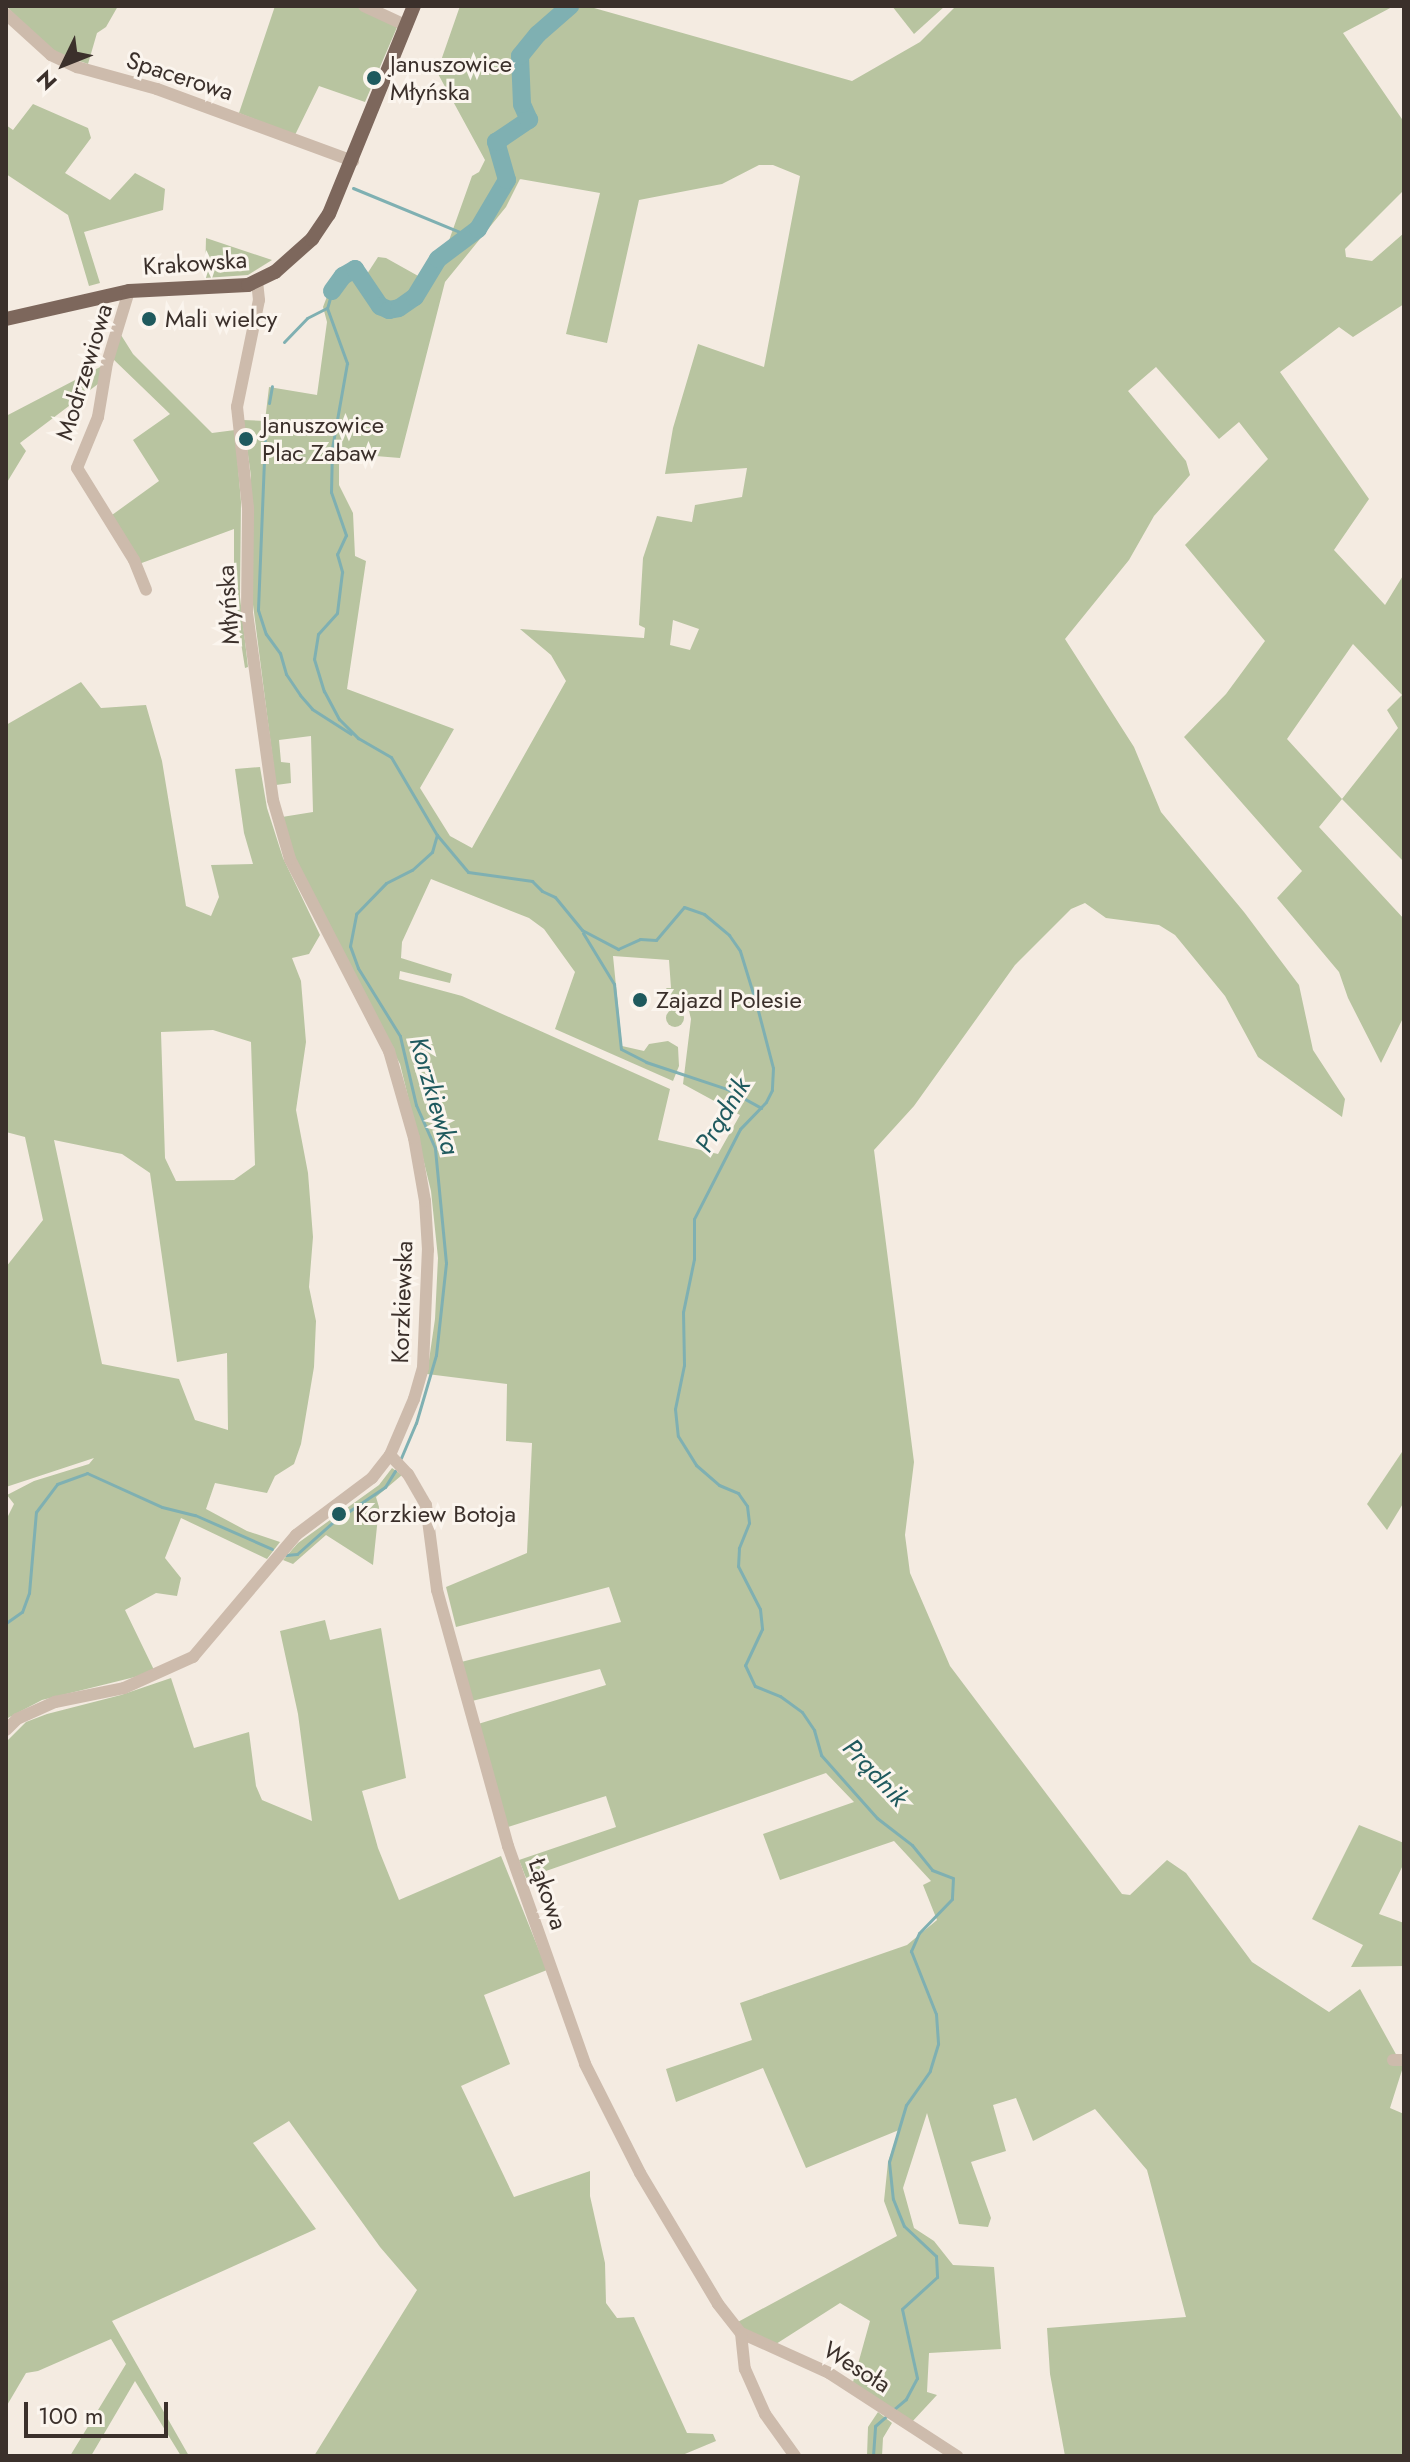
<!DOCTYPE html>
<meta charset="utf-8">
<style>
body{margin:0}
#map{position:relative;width:1410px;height:2462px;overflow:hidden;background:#f4ebe1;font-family:Jost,sans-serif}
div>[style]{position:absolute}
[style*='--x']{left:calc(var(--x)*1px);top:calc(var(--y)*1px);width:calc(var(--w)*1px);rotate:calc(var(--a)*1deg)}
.green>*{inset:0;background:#b8c4a0}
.round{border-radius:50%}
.stream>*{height:3px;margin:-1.5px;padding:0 1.5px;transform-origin:1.5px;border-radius:1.5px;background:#7fb0b2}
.river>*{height:18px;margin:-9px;padding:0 9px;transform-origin:9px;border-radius:9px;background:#7fb0b2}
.minor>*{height:12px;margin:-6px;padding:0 6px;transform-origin:6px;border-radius:6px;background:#cdbbac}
.major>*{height:14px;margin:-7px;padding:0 7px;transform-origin:7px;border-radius:7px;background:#7d675c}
.dots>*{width:22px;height:22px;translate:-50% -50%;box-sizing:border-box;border:4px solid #fbf5ee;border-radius:50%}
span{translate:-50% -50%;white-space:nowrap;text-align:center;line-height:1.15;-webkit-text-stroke:6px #fbf5ee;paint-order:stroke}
.poi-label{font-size:24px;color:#3b302b}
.left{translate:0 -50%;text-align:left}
.street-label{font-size:24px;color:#3b302b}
.water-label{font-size:26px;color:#1f5a5e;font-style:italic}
.frame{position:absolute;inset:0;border:8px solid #3b302b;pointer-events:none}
.north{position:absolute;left:24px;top:24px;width:80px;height:80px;-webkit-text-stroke:6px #fbf5ee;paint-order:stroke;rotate:227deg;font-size:22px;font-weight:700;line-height:32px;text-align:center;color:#3b302b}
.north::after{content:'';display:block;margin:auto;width:28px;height:36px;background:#3b302b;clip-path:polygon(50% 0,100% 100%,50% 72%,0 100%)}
.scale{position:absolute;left:24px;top:2402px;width:144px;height:36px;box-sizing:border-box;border:4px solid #3b302b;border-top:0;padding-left:10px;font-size:24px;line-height:28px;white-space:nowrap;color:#3b302b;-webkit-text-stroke:6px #fbf5ee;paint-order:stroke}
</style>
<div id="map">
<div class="green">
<div style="clip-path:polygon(6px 6px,118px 6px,106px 27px,97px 33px,88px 64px,53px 52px)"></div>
<div style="clip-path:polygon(275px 6px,354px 6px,398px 25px,365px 102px,319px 86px,295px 135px,239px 113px)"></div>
<div style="clip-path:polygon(evenodd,460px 6px,587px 6px,852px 81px,920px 42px,956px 6px,1394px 6px,1343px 33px,1404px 122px,1404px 190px,1345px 249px,1346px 257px,1372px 261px,1404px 233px,1404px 304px,1353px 337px,1339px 327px,1280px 372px,1369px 499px,1334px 550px,1385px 605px,1404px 574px,1404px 862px,1342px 799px,1319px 827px,1404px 919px,1404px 1016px,1381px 1063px,1348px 998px,1339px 972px,1277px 898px,1302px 871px,1184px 737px,1226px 694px,1265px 641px,1185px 545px,1268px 459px,1239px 422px,1219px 439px,1156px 367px,1128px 391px,1186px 461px,1190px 475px,1154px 516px,1129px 560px,1065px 639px,1134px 747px,1161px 812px,1244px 912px,1299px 985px,1313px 1050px,1345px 1099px,1342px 1117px,1258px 1057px,1225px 996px,1175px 935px,1159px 925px,1106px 918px,1085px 903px,1071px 909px,1015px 965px,914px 1106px,874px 1150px,914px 1462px,905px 1535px,910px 1573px,950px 1666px,1122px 1894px,1130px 1895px,1167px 1860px,1186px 1873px,1252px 1962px,1329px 2012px,1360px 1989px,1403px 2067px,1390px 2108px,1404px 2114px,1404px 2456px,1065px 2456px,1050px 2374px,1047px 2328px,1186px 2317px,1147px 2170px,1095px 2109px,1033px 2141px,1016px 2098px,993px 2105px,1006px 2151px,971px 2162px,991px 2218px,988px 2227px,959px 2224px,927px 2113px,903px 2188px,914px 2228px,934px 2241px,953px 2265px,994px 2267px,1001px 2349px,929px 2353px,927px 2392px,937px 2395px,911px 2423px,853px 2382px,870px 2321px,840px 2303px,776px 2344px,754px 2337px,736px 2323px,897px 2236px,884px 2201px,888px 2162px,899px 2130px,806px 2168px,763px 2068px,676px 2102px,666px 2069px,752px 2040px,740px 2003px,907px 1945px,937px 1920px,923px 1885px,931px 1881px,894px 1841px,780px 1880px,763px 1834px,854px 1802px,826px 1773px,526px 1878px,519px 1860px,616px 1827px,606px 1796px,508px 1827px,478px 1724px,606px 1685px,600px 1669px,472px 1701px,461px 1662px,621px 1622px,609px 1587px,456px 1627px,446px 1587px,527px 1553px,532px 1443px,506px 1441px,507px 1384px,427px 1374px,435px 1319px,438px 1258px,431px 1191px,400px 1064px,293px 860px,282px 817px,313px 812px,311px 736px,279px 740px,281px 762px,290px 763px,291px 783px,276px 785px,251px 589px,251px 476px,243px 420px,265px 421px,269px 387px,317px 395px,327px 322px,323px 307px,331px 286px,346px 268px,356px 263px,367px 274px,378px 257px,386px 258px,420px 277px,447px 246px,472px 176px,479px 172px,485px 160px,437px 72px,460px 6px,759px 165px,773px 165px,800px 176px,764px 367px,698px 344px,673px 428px,665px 474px,747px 468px,742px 497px,695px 505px,692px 522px,657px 516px,643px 558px,639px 625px,645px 628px,644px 638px,520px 629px,551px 655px,566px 681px,472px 848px,450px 836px,420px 788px,454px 729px,347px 689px,366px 561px,355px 556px,353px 513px,339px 485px,339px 453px,400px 458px,445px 282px,506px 207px,520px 179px,600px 193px,566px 334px,607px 343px,639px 200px,722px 184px,759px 165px,460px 6px,673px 620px,699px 629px,690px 650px,670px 645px,673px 620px,460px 6px,1353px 644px,1402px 695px,1387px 710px,1398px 728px,1342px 799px,1287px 739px,1353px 644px,460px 6px,431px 879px,529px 918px,544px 929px,575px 972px,555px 1029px,673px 1081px,679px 1066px,678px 1047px,668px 1041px,649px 1044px,644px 1051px,622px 1046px,613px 956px,669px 960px,671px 988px,666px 988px,677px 1003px,689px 1011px,691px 1019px,683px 1084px,740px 1115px,718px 1154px,658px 1140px,670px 1089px,462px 996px,399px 979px,400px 971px,450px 983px,452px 974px,401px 958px,402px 942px,431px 879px)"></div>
<div style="clip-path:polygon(892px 6px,945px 6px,914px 34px)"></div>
<div style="clip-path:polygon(33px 104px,88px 128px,91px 138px,65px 173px,110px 200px,135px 173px,165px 189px,163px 210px,84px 232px,100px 283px,89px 286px,68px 215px,6px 174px,6px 125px,13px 130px)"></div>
<div style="clip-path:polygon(206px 238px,272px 260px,248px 275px,205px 278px)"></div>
<div style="clip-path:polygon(121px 335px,133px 354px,212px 433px,235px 430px,241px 502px,240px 597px,248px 667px,245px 668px,234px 598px,234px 529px,139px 564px,112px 515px,159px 481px,133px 440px,170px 414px,112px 358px)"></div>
<div style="clip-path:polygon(102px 366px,98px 384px,20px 443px,26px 451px,6px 484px,6px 416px)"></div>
<div style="clip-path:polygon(evenodd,81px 682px,101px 708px,146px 705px,162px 761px,186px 906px,211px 916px,219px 897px,211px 865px,253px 864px,244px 833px,235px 769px,260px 767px,267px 808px,283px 858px,320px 935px,309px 954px,292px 958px,301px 981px,306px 1042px,296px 1110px,308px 1173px,313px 1237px,309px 1287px,316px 1321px,314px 1367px,301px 1444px,294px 1464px,275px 1476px,267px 1493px,215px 1483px,206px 1509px,247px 1531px,280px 1542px,267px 1559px,181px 1518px,165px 1558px,181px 1578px,177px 1596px,156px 1593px,125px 1610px,155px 1672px,42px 1700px,6px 1719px,6px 1520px,14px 1504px,7px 1495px,34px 1481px,89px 1464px,94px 1458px,6px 1487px,6px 1267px,43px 1220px,25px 1137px,6px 1132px,6px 725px,81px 682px,213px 1030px,251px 1042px,255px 1165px,234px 1180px,176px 1181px,165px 1158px,161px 1032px,213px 1030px,81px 682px,54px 1140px,122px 1154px,150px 1173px,177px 1362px,227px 1353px,228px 1430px,195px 1420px,179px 1379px,102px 1364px,54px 1140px)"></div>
<div class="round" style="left:666px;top:1009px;width:18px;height:18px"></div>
<div style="clip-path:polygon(1404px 1449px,1404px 1502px,1387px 1530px,1367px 1504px)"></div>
<div style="clip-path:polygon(392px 1468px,402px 1475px,376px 1497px,379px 1507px,373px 1565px,326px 1535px,293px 1564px,283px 1560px,298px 1543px,379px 1485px)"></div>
<div style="clip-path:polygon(325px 1620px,330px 1640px,381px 1628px,406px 1778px,362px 1791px,378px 1848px,399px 1900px,501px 1856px,547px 1970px,484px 1995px,510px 2064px,461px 2086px,514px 2197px,590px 2171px,590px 2196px,605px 2263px,606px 2303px,617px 2318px,634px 2317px,687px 2433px,713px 2434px,716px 2441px,680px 2456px,314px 2456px,417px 2290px,380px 2247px,289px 2121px,253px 2143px,316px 2229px,112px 2321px,189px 2456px,181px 2456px,135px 2381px,91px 2456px,70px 2456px,126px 2364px,111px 2339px,38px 2371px,26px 2373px,6px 2407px,6px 1742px,26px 1722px,47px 1714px,121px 1695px,171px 1678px,194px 1748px,249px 1732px,256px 1786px,262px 1800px,312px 1821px,298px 1714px,280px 1631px)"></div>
<div style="clip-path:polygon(1359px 1825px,1404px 1843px,1404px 1863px,1379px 1914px,1404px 1923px,1404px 1966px,1351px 1967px,1363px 1945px,1312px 1919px)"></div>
<div style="clip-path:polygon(878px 2412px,892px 2423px,883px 2438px,882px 2456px,867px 2456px,868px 2427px)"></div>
</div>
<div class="stream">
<div style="--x:353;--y:188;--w:123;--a:22.4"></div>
<div style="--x:332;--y:291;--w:18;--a:106"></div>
<div style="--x:327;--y:308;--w:59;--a:70"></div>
<div style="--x:347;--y:363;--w:86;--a:100"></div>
<div style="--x:332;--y:448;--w:44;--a:91.3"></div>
<div style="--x:331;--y:492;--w:46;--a:70.8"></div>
<div style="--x:346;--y:535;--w:21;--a:115"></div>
<div style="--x:337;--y:554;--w:19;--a:74"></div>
<div style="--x:342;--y:572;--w:41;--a:97"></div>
<div style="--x:337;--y:613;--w:28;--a:132"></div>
<div style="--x:318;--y:634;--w:25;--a:99"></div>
<div style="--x:314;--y:659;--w:34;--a:73"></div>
<div style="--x:324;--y:691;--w:32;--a:62"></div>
<div style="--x:339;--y:719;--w:27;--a:45"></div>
<div style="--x:358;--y:738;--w:38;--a:30"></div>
<div style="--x:391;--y:757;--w:91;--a:59.5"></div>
<div style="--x:437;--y:835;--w:48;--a:50"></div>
<div style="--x:468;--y:872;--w:65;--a:8"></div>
<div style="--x:532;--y:881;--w:14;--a:45"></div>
<div style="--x:542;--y:891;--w:14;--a:25"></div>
<div style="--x:555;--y:897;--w:43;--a:50.7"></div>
<div style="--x:582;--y:930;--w:41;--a:27.8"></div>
<div style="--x:618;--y:949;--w:24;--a:-24"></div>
<div style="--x:640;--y:939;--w:16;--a:4"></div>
<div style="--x:656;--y:940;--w:43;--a:-49.7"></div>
<div style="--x:684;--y:907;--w:21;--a:19"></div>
<div style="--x:704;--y:914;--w:33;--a:40"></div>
<div style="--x:729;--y:935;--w:19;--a:55"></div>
<div style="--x:740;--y:951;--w:54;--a:72.9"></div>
<div style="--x:756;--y:1003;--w:67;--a:75.3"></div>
<div style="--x:773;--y:1068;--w:22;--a:93"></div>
<div style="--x:772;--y:1090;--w:13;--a:117"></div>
<div style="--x:766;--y:1102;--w:37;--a:134"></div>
<div style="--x:740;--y:1129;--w:101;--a:117.1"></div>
<div style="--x:694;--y:1219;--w:40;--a:90"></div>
<div style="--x:694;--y:1259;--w:54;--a:101.7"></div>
<div style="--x:683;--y:1312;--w:53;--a:88.9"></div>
<div style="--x:684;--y:1365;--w:45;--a:101.6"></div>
<div style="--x:675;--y:1409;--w:27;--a:84"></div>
<div style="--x:678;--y:1436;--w:34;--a:58"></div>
<div style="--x:696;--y:1465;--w:30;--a:41"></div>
<div style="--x:719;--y:1485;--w:21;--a:23"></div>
<div style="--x:738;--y:1493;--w:16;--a:55"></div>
<div style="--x:747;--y:1506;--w:17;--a:83"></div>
<div style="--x:749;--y:1523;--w:27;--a:112"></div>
<div style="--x:739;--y:1548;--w:18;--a:93"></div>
<div style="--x:738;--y:1566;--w:48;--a:62.9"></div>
<div style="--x:760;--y:1609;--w:20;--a:84"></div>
<div style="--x:762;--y:1629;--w:40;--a:115"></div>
<div style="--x:745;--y:1665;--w:23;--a:65"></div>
<div style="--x:755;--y:1686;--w:27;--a:22"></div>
<div style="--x:780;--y:1696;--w:27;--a:36"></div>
<div style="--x:802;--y:1712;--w:22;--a:56"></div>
<div style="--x:814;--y:1730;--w:26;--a:74"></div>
<div style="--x:821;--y:1755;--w:84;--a:48.4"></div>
<div style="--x:877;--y:1818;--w:44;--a:37.6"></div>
<div style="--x:912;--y:1845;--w:32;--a:51"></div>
<div style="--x:932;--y:1870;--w:22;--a:21"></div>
<div style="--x:953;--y:1878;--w:21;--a:93"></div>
<div style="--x:952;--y:1899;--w:47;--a:134.1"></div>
<div style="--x:919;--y:1933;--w:20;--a:114"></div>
<div style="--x:911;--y:1951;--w:68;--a:68.4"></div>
<div style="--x:936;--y:2014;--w:30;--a:86"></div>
<div style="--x:938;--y:2044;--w:28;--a:107"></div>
<div style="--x:930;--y:2071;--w:42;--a:125.2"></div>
<div style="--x:906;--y:2105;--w:59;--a:106.6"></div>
<div style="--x:889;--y:2162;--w:37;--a:84"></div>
<div style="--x:893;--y:2199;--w:29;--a:68"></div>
<div style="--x:904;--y:2226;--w:44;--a:43.2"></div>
<div style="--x:936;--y:2256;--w:21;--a:87"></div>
<div style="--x:937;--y:2277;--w:47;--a:137.6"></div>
<div style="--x:902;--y:2309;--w:71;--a:77.7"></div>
<div style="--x:917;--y:2378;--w:24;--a:118"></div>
<div style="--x:906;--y:2399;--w:16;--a:140"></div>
<div style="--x:284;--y:342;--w:33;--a:-46"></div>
<div style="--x:307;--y:318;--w:22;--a:-27"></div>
<div style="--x:269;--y:403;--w:17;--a:-80"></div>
<div style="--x:265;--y:435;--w:175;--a:92.3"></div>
<div style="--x:258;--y:610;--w:25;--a:72"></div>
<div style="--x:266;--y:634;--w:24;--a:54"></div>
<div style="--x:280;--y:653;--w:22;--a:74"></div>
<div style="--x:286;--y:674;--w:25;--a:56"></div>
<div style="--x:300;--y:695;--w:18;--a:49"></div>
<div style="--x:312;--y:709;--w:46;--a:32.7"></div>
<div style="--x:583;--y:933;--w:60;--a:58.7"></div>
<div style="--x:614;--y:984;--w:65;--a:83.9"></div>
<div style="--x:621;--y:1049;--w:28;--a:27"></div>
<div style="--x:646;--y:1062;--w:85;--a:18.4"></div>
<div style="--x:727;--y:1089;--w:39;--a:29"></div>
<div style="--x:401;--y:1458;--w:38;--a:-67"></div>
<div style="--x:416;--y:1423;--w:71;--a:-73.6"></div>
<div style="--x:436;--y:1355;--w:93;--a:-83.8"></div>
<div style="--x:446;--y:1263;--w:116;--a:-95.5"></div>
<div style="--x:435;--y:1148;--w:47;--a:-113.8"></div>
<div style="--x:416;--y:1105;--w:71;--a:-103.1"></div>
<div style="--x:400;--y:1036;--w:80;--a:-121.7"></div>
<div style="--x:358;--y:968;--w:23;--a:-110"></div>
<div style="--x:350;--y:946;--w:33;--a:-79"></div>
<div style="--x:356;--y:914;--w:43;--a:-45.9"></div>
<div style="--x:386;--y:883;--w:29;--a:-27"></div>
<div style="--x:412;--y:870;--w:27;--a:-42"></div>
<div style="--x:432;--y:852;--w:18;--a:-74"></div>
<div style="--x:286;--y:1555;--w:11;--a:-5"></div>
<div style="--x:297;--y:1554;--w:48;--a:-41.6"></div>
<div style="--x:333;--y:1522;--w:63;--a:-33.9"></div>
<div style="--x:385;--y:1487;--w:19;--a:-58"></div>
<div style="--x:6;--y:1623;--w:19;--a:-35"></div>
<div style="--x:22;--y:1612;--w:20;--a:-70"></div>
<div style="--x:29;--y:1593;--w:81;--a:-85.1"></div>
<div style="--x:36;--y:1512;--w:35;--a:-53"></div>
<div style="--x:57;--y:1484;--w:32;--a:-20"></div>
<div style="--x:87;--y:1473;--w:82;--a:24.4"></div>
<div style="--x:162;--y:1507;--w:34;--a:14"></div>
<div style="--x:195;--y:1515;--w:84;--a:23.8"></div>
<div style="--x:873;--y:2456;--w:30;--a:-86"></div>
<div style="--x:875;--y:2426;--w:18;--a:-41"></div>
</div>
<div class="river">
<div style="--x:332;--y:291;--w:19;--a:-54"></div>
<div style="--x:343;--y:276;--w:14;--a:-30"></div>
<div style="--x:355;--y:269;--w:45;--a:56"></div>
<div style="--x:380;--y:306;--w:10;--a:24"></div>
<div style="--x:389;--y:310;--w:10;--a:-11"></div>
<div style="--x:399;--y:308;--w:19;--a:-35"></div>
<div style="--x:415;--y:297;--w:44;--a:-58.8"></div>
<div style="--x:438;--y:259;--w:50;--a:-36.9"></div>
<div style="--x:478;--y:229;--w:57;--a:-59.4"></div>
<div style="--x:507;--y:180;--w:40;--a:-106"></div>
<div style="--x:496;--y:142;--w:40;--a:-34"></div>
<div style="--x:529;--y:120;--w:17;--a:-114"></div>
<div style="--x:522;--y:104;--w:48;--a:-92.4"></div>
<div style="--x:520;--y:56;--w:28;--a:-51"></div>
<div style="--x:538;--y:34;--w:43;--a:-41.2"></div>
</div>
<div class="minor">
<div style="--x:364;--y:6;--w:47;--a:24.9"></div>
<div style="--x:6;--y:14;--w:61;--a:42.3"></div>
<div style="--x:51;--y:55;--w:29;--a:25"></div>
<div style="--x:77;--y:67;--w:83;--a:15.4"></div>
<div style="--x:157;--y:89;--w:209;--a:20.2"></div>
<div style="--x:129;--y:291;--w:75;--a:107"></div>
<div style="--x:107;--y:363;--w:55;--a:99.5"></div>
<div style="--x:98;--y:417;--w:55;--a:112.4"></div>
<div style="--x:77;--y:468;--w:108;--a:58.2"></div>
<div style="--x:134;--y:560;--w:32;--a:68"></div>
<div style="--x:390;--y:1455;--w:26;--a:47"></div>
<div style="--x:408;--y:1474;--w:36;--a:60"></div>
<div style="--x:426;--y:1505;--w:86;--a:82.6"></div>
<div style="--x:437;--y:1590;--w:266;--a:74.5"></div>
<div style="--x:508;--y:1846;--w:231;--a:70.5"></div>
<div style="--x:585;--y:2064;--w:122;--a:63.2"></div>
<div style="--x:640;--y:2173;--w:152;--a:59.2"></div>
<div style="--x:718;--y:2304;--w:37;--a:52"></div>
<div style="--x:741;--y:2333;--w:97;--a:24.4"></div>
<div style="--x:829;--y:2373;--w:153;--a:33"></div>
<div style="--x:6;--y:1730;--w:16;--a:-45"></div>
<div style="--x:17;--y:1719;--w:42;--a:-24.1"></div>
<div style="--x:55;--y:1702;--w:70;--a:-11.5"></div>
<div style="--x:124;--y:1688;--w:76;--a:-24.2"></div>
<div style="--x:193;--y:1657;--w:160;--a:-49.8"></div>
<div style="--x:296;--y:1535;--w:95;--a:-36.9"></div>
<div style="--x:372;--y:1478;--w:29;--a:-52"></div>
<div style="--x:390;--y:1455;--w:61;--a:-66.8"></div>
<div style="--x:414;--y:1399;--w:33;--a:-74"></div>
<div style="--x:423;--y:1367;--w:117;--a:-87.6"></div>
<div style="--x:428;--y:1250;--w:49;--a:-93.5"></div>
<div style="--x:425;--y:1201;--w:64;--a:-99.9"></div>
<div style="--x:414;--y:1138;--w:91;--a:-106"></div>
<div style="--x:389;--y:1051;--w:216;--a:-117.3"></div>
<div style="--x:290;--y:859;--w:61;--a:-106.1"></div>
<div style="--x:273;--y:800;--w:190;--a:-97.9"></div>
<div style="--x:247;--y:612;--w:104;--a:-89.4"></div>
<div style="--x:248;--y:508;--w:102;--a:-96.2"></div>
<div style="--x:237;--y:407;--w:109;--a:-78.4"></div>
<div style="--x:259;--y:300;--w:18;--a:-96"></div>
<div style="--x:1393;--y:2060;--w:11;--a:0"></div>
<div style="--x:741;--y:2333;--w:36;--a:84"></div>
<div style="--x:745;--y:2369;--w:49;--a:66"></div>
<div style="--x:765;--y:2414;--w:52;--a:54.5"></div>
</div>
<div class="major">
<div style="--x:6;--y:319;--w:126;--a:-12.8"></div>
<div style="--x:129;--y:291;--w:119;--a:-2.9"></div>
<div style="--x:248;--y:285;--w:30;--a:-26"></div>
<div style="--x:275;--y:272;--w:50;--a:-41.7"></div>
<div style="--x:312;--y:239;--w:30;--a:-56"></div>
<div style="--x:329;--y:214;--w:225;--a:-67.8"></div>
</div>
<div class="dots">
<div style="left:374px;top:78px;background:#1f5a5e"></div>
<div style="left:149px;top:319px;background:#1f5a5e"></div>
<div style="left:246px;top:439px;background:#1f5a5e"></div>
<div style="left:640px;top:1000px;background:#1f5a5e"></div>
<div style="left:339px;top:1514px;background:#1f5a5e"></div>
</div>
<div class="poi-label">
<span class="left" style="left:390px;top:78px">Januszowice<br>Młyńska</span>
<span class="left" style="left:165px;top:319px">Mali wielcy</span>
<span class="left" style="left:262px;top:439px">Januszowice<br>Plac Zabaw</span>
<span class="left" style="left:656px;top:1000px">Zajazd Polesie</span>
<span class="left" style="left:355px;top:1514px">Korzkiew Botoja</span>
</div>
<div class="street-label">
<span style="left:180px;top:76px;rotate:18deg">Spacerowa</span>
<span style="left:195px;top:263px;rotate:-4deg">Krakowska</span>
<span style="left:84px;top:372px;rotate:-73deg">Modrzewiowa</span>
<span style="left:228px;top:605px;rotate:-94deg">Młyńska</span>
<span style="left:402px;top:1302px;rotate:-88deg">Korzkiewska</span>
<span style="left:548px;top:1894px;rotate:71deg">Łąkowa</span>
<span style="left:857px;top:2367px;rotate:32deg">Wesoła</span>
</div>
<div class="water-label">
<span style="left:434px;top:1096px;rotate:74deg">Korzkiewka</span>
<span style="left:723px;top:1115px;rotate:-59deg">Prądnik</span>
<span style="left:875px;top:1773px;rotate:47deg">Prądnik</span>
</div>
<div class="frame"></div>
<div class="north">N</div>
<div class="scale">100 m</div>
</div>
